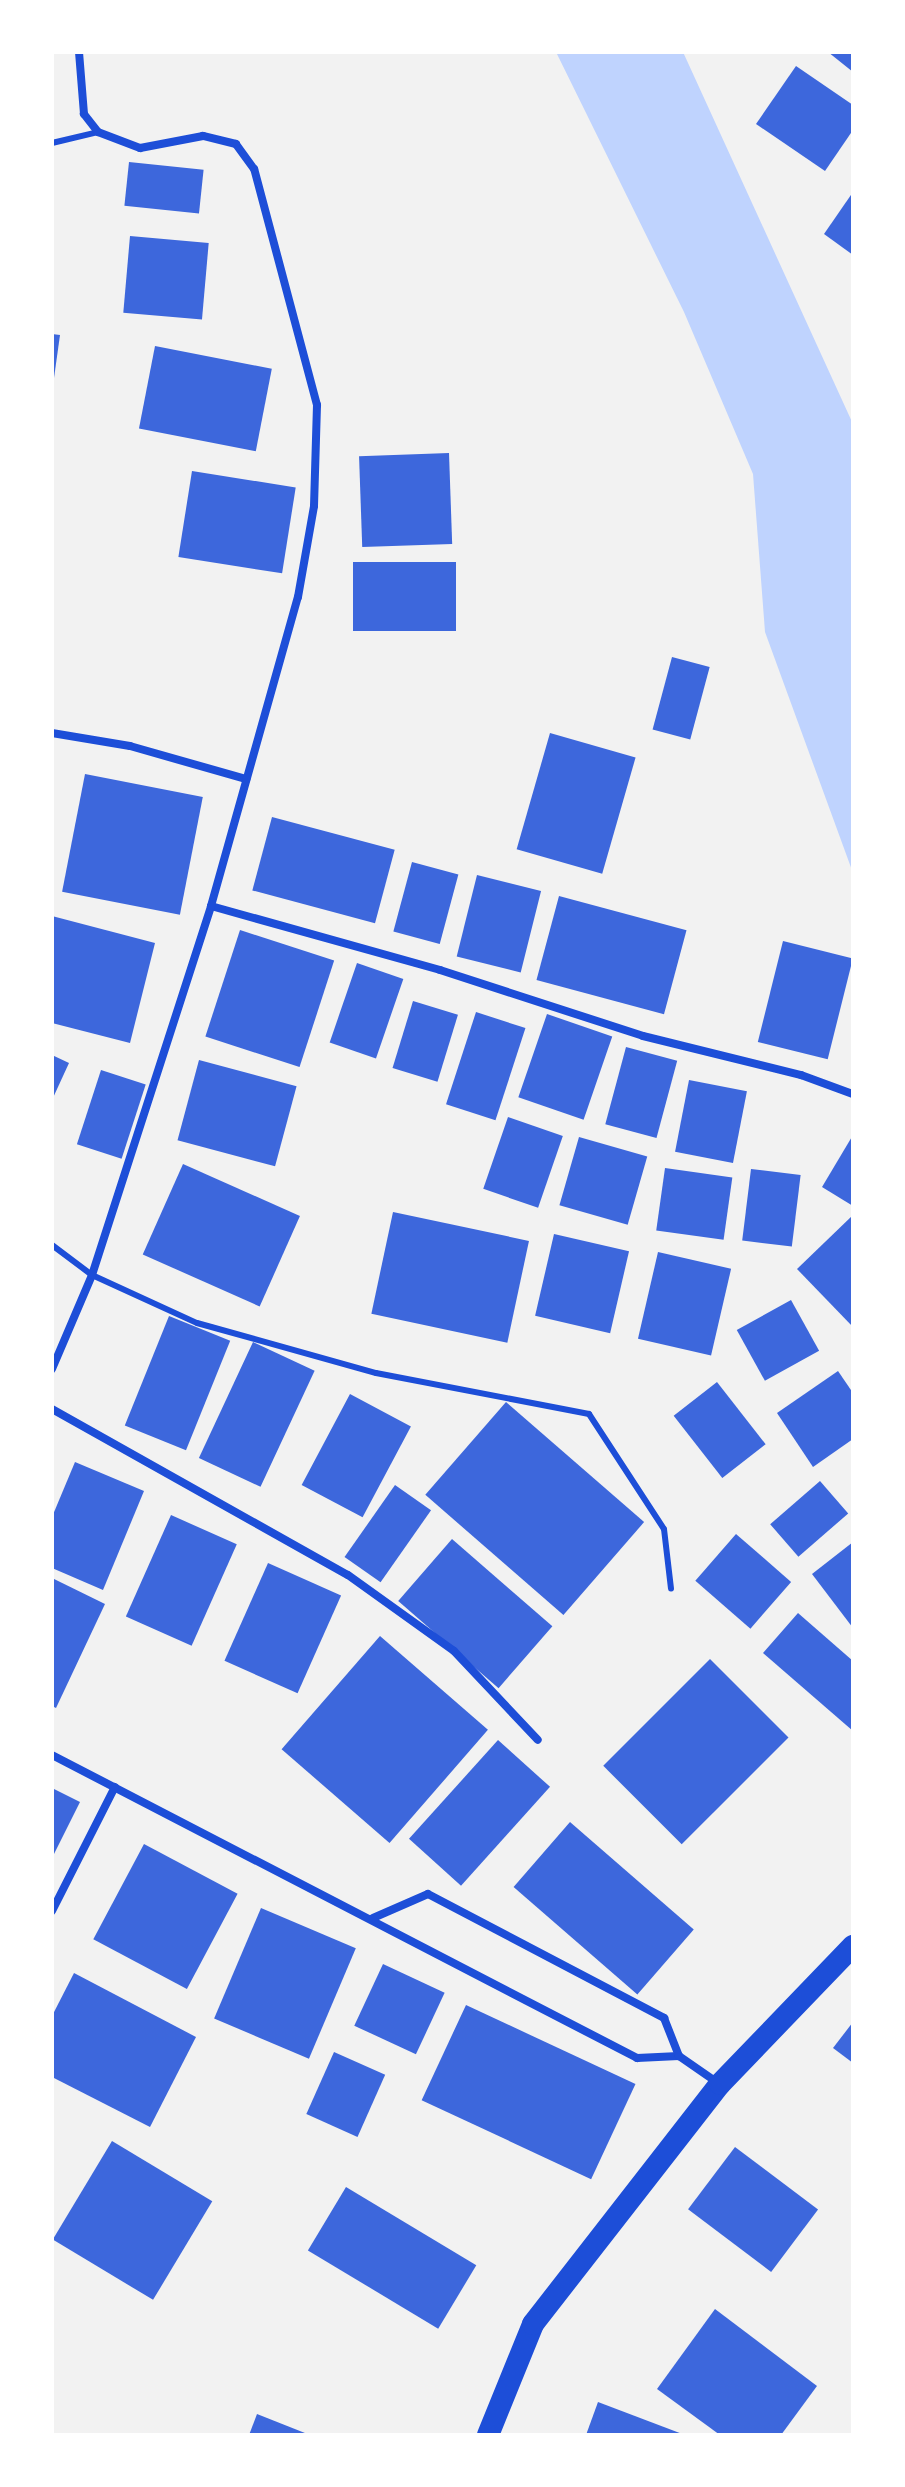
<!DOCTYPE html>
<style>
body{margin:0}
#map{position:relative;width:905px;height:2487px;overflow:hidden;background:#f2f2f2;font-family:"Roboto Condensed",sans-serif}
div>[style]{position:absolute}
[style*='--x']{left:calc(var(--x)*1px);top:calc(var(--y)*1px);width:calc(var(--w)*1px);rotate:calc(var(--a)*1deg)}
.water>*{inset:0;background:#bfd3fe}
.building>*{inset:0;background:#3d67dc;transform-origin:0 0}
.service>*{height:6px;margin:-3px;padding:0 3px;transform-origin:3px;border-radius:3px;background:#1d4ed8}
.minor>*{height:8px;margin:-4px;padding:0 4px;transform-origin:4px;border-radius:4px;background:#1d4ed8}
.trunk>*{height:22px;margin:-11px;padding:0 11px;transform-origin:11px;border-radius:11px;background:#1d4ed8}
span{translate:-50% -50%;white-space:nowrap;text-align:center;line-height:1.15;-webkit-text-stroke:7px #fff;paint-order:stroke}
.frame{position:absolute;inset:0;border:54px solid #fff;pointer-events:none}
</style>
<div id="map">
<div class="water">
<div style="clip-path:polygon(556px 52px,683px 52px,853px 424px,853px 873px,765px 632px,753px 474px,684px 312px)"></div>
</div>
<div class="building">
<div style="clip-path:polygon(828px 52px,853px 52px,853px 72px)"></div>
<div style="clip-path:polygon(796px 66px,853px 105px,853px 130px,825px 171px,756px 124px)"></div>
<div style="left:129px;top:162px;width:75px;height:44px;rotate:6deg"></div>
<div style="clip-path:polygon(853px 192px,853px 255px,824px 234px)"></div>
<div style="left:130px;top:236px;width:79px;height:77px;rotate:5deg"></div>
<div style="clip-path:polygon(52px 334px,60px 335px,54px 378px,52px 378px)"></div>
<div style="left:155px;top:346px;width:119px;height:84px;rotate:11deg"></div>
<div style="left:449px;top:453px;width:91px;height:90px;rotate:88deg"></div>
<div style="left:192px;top:471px;width:105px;height:87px;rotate:9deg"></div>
<div style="left:353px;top:562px;width:103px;height:69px"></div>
<div style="left:672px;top:657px;width:39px;height:75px;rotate:15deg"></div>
<div style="left:550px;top:733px;width:89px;height:121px;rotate:16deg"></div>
<div style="left:85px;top:774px;width:120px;height:120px;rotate:11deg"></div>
<div style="left:272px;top:817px;width:127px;height:76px;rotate:15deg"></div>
<div style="left:412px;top:862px;width:48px;height:72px;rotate:15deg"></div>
<div style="left:477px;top:875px;width:66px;height:84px;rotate:14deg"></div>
<div style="left:559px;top:896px;width:132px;height:87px;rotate:15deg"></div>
<div style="clip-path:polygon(52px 916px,155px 943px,130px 1043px,52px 1023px)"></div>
<div style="left:240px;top:930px;width:99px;height:112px;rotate:18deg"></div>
<div style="left:783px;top:941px;width:72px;height:104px;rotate:14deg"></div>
<div style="left:357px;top:963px;width:49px;height:84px;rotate:19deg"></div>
<div style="left:413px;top:1001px;width:47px;height:70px;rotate:17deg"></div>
<div style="left:476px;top:1012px;width:52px;height:97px;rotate:18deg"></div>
<div style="left:547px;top:1014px;width:69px;height:88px;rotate:19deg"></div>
<div style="left:626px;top:1047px;width:53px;height:80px;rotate:15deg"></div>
<div style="clip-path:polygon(52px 1055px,69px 1063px,52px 1100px)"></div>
<div style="left:199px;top:1060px;width:101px;height:83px;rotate:15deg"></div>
<div style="left:101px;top:1070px;width:47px;height:78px;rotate:18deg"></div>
<div style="left:689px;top:1080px;width:59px;height:73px;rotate:11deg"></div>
<div style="left:508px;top:1117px;width:58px;height:76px;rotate:19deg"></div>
<div style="clip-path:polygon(853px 1135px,853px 1206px,822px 1187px)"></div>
<div style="left:579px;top:1137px;width:71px;height:71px;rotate:16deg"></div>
<div style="left:183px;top:1164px;width:128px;height:99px;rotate:24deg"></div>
<div style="left:665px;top:1168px;width:68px;height:63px;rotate:8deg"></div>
<div style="left:751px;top:1169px;width:50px;height:72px;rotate:7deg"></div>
<div style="left:393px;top:1212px;width:139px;height:104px;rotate:12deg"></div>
<div style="clip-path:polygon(853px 1215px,853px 1327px,797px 1269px)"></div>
<div style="left:554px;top:1234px;width:77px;height:84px;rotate:13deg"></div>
<div style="left:658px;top:1252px;width:75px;height:89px;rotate:13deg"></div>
<div style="left:791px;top:1300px;width:58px;height:62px;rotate:61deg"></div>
<div style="left:169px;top:1316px;width:66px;height:118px;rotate:22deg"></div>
<div style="left:253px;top:1342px;width:68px;height:128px;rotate:25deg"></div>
<div style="clip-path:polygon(838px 1371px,853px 1393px,853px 1439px,813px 1467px,777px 1413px)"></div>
<div style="left:717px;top:1382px;width:79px;height:55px;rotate:52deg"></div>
<div style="left:350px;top:1394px;width:69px;height:103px;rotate:28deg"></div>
<div style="left:506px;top:1402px;width:183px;height:123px;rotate:41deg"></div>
<div style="clip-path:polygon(75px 1462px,144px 1491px,103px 1590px,52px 1568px,52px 1517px)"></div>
<div style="left:820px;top:1481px;width:43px;height:66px;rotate:49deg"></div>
<div style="left:395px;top:1485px;width:44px;height:88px;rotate:35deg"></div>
<div style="left:171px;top:1515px;width:72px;height:111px;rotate:24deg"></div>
<div style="left:736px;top:1534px;width:73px;height:62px;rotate:41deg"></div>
<div style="left:452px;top:1539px;width:133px;height:82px;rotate:41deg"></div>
<div style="clip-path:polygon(853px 1542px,853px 1628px,812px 1574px)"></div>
<div style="left:268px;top:1563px;width:80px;height:107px;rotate:24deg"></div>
<div style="clip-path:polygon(52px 1578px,105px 1604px,56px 1708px,52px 1706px)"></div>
<div style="clip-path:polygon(798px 1613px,853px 1661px,853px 1731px,763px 1653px)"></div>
<div style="left:380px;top:1636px;width:143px;height:150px;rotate:41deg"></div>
<div style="left:710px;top:1659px;width:111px;height:151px;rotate:45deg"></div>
<div style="left:498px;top:1740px;width:70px;height:133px;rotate:42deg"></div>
<div style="clip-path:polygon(52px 1788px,80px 1802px,52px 1858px)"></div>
<div style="left:570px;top:1822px;width:164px;height:86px;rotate:41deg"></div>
<div style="left:144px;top:1844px;width:106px;height:108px;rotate:28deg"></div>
<div style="left:261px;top:1908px;width:103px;height:120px;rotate:23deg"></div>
<div style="left:383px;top:1964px;width:68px;height:68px;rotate:25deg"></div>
<div style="clip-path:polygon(74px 1973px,196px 2037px,150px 2127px,52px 2077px,52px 2016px)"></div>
<div style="left:466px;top:2005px;width:187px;height:105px;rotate:25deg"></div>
<div style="clip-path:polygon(853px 2022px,853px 2063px,833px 2048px)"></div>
<div style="left:334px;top:2052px;width:56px;height:68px;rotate:24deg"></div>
<div style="left:112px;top:2141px;width:117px;height:115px;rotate:31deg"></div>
<div style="left:735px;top:2147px;width:104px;height:78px;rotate:37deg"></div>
<div style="left:346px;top:2187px;width:152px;height:74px;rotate:31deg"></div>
<div style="clip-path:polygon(715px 2309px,817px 2386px,781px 2435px,720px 2435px,657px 2389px)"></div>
<div style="clip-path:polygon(598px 2402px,685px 2435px,586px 2435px)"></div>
<div style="clip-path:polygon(257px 2414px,310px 2435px,249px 2435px)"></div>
</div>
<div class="service">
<div style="--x:52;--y:143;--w:47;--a:-13.4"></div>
<div style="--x:52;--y:1245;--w:50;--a:36.9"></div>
<div style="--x:92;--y:1275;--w:115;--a:24.6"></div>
<div style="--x:197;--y:1323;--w:186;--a:15.6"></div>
<div style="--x:376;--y:1373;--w:217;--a:10.9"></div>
<div style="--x:589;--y:1414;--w:137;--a:56.9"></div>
<div style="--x:664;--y:1529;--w:60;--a:83.3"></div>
</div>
<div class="minor">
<div style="--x:52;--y:733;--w:79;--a:9.5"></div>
<div style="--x:130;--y:746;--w:121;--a:15.9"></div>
<div style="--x:211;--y:906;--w:238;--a:15.6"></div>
<div style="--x:440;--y:970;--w:213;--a:18"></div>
<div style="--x:643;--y:1036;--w:163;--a:13.9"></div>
<div style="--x:801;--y:1075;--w:55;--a:20.1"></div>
<div style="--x:52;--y:1369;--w:102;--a:-66.9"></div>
<div style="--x:92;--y:1275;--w:388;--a:-72.1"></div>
<div style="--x:211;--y:906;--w:321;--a:-74.3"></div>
<div style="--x:298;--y:597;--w:92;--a:-80"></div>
<div style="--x:314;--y:506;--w:101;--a:-88.3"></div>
<div style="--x:317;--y:405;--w:244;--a:-104.9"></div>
<div style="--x:254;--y:169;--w:31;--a:-126"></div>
<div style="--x:236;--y:144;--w:34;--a:-166"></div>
<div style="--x:203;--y:136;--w:64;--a:169.2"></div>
<div style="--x:140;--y:148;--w:45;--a:-159.1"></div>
<div style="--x:98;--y:132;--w:23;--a:-128"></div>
<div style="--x:84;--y:114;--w:62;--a:-94.6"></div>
<div style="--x:52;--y:1409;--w:339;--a:29.3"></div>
<div style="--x:348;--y:1575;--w:130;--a:35.6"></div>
<div style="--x:454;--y:1651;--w:122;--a:46.7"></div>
<div style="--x:52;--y:1755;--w:659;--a:27.38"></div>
<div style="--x:637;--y:2058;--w:42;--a:-2.7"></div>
<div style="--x:52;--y:1911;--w:139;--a:-63.1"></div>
<div style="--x:373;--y:1918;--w:60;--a:-23.6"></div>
<div style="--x:428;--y:1894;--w:267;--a:27.7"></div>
<div style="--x:664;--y:2018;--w:41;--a:68.5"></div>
<div style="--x:679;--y:2056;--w:47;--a:34.7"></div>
</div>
<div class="trunk">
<div style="--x:488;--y:2435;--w:120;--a:-67.9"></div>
<div style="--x:533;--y:2324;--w:304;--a:-52.1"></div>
<div style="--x:720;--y:2084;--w:192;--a:-46.1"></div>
</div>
<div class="frame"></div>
</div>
